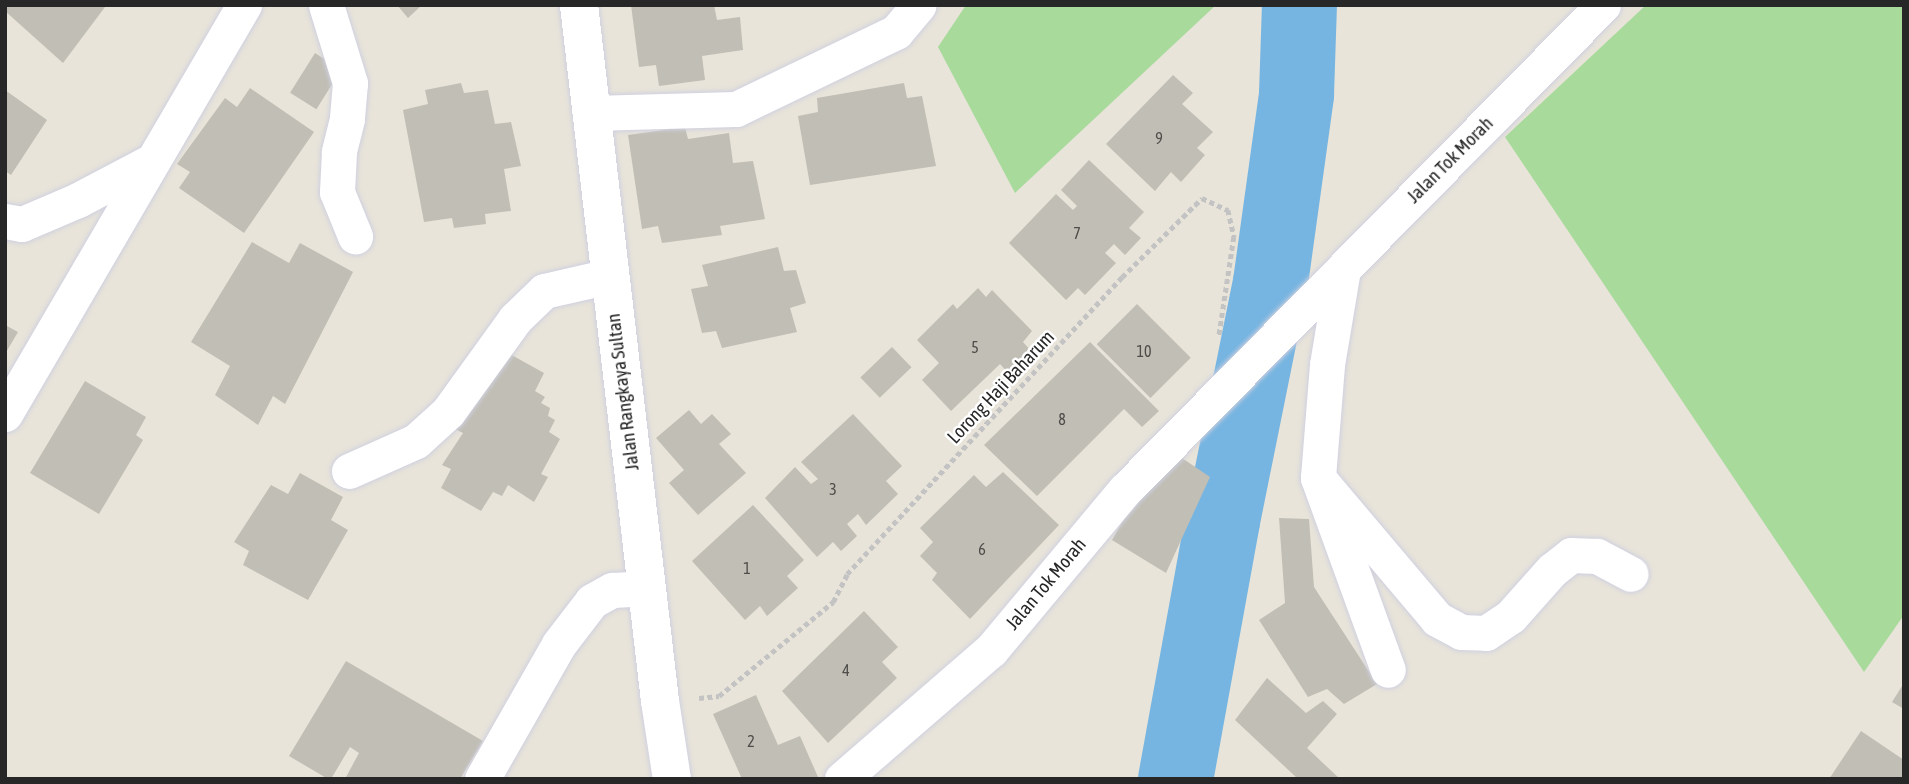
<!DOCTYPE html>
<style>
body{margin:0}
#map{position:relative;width:1909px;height:784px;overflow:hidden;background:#e8e4da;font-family:"Asap Condensed",sans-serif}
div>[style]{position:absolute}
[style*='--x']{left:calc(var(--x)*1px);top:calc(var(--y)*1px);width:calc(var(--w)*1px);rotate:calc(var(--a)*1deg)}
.green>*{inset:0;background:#a8da9b}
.river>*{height:75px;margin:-37.5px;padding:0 37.5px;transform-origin:37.5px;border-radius:37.5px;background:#76b5e1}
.building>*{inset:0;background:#c1beb5;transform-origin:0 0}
.path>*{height:4.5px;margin-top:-2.25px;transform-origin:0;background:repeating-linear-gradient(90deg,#c3c3c3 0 5px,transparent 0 8.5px)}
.roads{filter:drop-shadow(0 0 2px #cfd0df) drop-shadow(0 0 2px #cfd0df)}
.minor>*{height:35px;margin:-17.5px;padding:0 17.5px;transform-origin:17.5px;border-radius:17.5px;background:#fff}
.tertiary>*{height:38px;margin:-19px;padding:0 19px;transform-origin:19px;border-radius:19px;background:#fff}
span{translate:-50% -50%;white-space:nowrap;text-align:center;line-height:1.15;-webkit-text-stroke:5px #fff;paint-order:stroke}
.number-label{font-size:16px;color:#4e4d4a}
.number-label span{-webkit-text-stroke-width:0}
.street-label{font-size:19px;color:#272727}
.frame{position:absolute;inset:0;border:7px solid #272727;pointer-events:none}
</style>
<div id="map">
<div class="green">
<div style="clip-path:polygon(966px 5px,1216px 5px,1015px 193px,938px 47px)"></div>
<div style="clip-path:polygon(1646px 5px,1904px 5px,1904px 615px,1864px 672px,1505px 137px)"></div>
</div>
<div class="river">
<div style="--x:1175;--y:779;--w:263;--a:-79.7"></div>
<div style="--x:1222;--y:520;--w:243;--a:-78.6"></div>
<div style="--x:1270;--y:282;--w:190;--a:-82.1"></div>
<div style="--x:1296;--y:94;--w:89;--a:-88.1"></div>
</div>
<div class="building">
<div style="clip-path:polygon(5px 5px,103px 5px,105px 7px,63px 63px,5px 11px)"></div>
<div style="clip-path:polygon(397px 5px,422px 5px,408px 18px)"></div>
<div style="clip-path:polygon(631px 5px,714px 5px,717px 20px,740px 17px,743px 50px,702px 56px,705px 80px,659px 86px,656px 65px,639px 67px)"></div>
<div style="left:315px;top:53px;width:31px;height:47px;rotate:32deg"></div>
<div style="clip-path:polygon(1173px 75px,1193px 93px,1182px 104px,1213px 132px,1197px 148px,1205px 155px,1181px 182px,1171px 172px,1155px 191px,1106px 144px)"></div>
<div style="clip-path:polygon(461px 83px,464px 93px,488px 90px,495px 124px,511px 122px,521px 166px,504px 169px,511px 211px,485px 214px,486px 224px,454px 228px,452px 218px,424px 222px,403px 110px,428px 104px,425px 90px)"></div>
<div style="clip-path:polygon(904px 83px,907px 98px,922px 96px,936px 166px,810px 185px,798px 116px,818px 112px,817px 98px)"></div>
<div style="clip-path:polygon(250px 88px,314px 132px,244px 233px,179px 188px,190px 172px,177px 164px,225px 98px,237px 107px)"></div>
<div style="clip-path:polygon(5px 90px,47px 120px,11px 175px,5px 171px)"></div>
<div style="clip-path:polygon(685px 127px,688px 139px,729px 133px,733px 163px,753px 161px,765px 219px,720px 226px,722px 235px,662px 243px,658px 226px,642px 229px,628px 135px)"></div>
<div style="clip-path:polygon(1089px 160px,1144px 212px,1129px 228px,1141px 238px,1125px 255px,1114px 244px,1105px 253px,1116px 263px,1085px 295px,1078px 288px,1066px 300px,1009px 243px,1056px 194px,1073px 210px,1077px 206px,1061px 190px)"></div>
<div style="clip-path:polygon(252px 242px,289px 263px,300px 243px,353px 272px,285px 404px,273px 396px,258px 425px,215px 395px,230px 366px,191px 342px)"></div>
<div style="clip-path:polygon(778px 247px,784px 271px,796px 270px,806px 303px,790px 308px,797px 332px,722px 348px,716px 331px,702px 333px,691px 289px,708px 286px,702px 265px)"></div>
<div style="clip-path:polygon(978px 288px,986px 297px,992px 290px,1032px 331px,1023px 342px,1032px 352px,1009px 374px,1000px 364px,951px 411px,922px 380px,939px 363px,917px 340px,953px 304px,957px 309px)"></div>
<div style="left:1137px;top:304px;width:76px;height:57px;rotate:45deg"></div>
<div style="clip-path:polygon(5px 325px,18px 332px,5px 354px)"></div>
<div style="clip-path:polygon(1090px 342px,1159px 411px,1142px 427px,1124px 409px,1037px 496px,984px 445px)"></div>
<div style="left:892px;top:347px;width:28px;height:44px;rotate:46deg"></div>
<div style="clip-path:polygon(508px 353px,544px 373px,535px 391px,545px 397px,541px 403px,550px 408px,548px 416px,555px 420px,549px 432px,560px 439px,541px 474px,548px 477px,534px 502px,508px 485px,502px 496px,493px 492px,481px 511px,441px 488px,451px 469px,442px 465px,463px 433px,455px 429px)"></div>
<div style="clip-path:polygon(85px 381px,146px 417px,136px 435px,143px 440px,99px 514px,30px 473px)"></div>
<div style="clip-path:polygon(689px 410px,701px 424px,712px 414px,731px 434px,719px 444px,746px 473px,698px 515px,669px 483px,684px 470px,656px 438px)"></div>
<div style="clip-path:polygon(853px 414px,902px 466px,886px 481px,898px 494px,866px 525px,858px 514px,847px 524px,857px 536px,841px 551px,833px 542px,817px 557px,765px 498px,795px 467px,811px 484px,818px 479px,801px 462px)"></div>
<div style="clip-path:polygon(1179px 456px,1210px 477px,1166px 573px,1112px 540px,1145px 480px,1154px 485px,1162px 469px)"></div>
<div style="clip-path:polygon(1003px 472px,1059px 525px,970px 619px,932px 580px,937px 573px,920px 556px,933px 542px,920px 528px,974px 475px,986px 487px)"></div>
<div style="clip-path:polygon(300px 473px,343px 497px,331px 520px,348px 530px,308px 600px,243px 565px,249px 551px,234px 542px,271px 485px,288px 494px)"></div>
<div style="clip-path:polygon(753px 505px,804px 560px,787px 576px,798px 588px,767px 616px,760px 606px,745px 620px,692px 561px)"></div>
<div style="clip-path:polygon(1279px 518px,1309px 519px,1314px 587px,1377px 684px,1344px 704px,1327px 689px,1308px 697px,1259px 620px,1285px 603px)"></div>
<div style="clip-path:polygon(864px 611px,898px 647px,882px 662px,897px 678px,828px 743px,782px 691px)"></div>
<div style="clip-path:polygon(346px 661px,483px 741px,460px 779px,345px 779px,359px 753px,350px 747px,331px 779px,328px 779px,289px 756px)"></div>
<div style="clip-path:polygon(1267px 678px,1306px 713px,1323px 701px,1337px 714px,1307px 748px,1340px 779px,1298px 779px,1235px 720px)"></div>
<div style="clip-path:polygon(1904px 683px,1904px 709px,1892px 702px)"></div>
<div style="clip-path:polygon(756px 695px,778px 745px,800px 736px,818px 777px,742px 779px,713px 714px)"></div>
<div style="clip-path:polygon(1861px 731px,1904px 760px,1904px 779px,1829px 779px)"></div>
</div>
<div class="path">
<div style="--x:699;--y:698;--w:20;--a:-6"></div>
<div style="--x:719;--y:696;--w:148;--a:-39.5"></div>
<div style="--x:833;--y:602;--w:31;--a:-63"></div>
<div style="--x:847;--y:574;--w:405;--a:-47.2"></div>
<div style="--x:1122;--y:277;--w:112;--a:-44.6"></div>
<div style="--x:1202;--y:198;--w:29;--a:25"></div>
<div style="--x:1228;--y:210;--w:28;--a:77"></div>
<div style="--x:1234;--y:237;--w:100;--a:98.6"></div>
</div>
<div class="roads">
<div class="minor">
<div style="--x:326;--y:5;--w:82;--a:72.9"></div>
<div style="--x:350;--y:83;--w:36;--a:95"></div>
<div style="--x:347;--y:119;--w:34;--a:104"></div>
<div style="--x:339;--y:152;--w:40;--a:92.9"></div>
<div style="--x:337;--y:192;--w:48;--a:67.8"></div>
<div style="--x:591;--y:113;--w:145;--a:-1.6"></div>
<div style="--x:736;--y:109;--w:178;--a:-25.7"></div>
<div style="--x:896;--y:32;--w:35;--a:-50"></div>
<div style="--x:5;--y:221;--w:17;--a:10"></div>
<div style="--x:22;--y:224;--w:61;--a:-23.2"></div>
<div style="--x:78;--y:200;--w:81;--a:-27.8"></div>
<div style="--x:1343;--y:269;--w:97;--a:99.5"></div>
<div style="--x:1327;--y:365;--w:113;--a:94.6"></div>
<div style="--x:1318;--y:478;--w:204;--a:70"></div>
<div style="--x:5;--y:414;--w:474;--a:-59.7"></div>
<div style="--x:349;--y:471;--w:73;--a:-24.1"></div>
<div style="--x:416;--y:441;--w:43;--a:-42.2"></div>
<div style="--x:448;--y:412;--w:115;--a:-54.2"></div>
<div style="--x:515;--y:319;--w:40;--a:-44"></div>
<div style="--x:544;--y:291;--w:68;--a:-12.8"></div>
<div style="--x:1318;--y:478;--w:185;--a:49.8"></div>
<div style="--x:1437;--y:619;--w:27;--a:28"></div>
<div style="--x:1461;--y:632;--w:25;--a:2"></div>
<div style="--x:1486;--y:633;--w:30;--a:-34"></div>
<div style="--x:1511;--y:616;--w:62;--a:-48.3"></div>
<div style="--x:1552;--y:570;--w:24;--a:-38"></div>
<div style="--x:1571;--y:555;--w:26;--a:2"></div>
<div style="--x:1597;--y:556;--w:38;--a:28"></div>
<div style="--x:482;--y:779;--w:155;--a:-60.3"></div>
<div style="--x:559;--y:644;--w:54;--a:-52.5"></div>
<div style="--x:592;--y:601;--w:23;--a:-29"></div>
<div style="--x:612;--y:590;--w:34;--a:-3"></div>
<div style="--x:842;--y:779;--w:197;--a:-40.9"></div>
<div style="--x:991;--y:650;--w:209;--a:-50.1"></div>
<div style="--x:1125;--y:490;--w:681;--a:-45.42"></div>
</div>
<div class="tertiary">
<div style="--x:579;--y:5;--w:701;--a:83.36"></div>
<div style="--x:660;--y:701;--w:79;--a:81.3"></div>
</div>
</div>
<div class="number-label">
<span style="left:1159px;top:138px">9</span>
<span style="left:1077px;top:233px">7</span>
<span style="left:975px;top:347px">5</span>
<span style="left:1144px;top:351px">10</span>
<span style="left:1062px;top:419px">8</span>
<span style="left:833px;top:489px">3</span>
<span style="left:982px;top:549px">6</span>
<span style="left:747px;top:568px">1</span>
<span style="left:846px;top:670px">4</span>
<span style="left:751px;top:741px">2</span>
</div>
<div class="street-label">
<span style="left:1450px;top:160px;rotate:-45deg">Jalan Tok Morah</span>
<span style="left:1001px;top:387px;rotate:-47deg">Lorong Haji Baharum</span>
<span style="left:623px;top:392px;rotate:-97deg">Jalan Rangkaya Sultan</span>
<span style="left:1046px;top:584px;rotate:-50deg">Jalan Tok Morah</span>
</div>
<div class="frame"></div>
</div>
